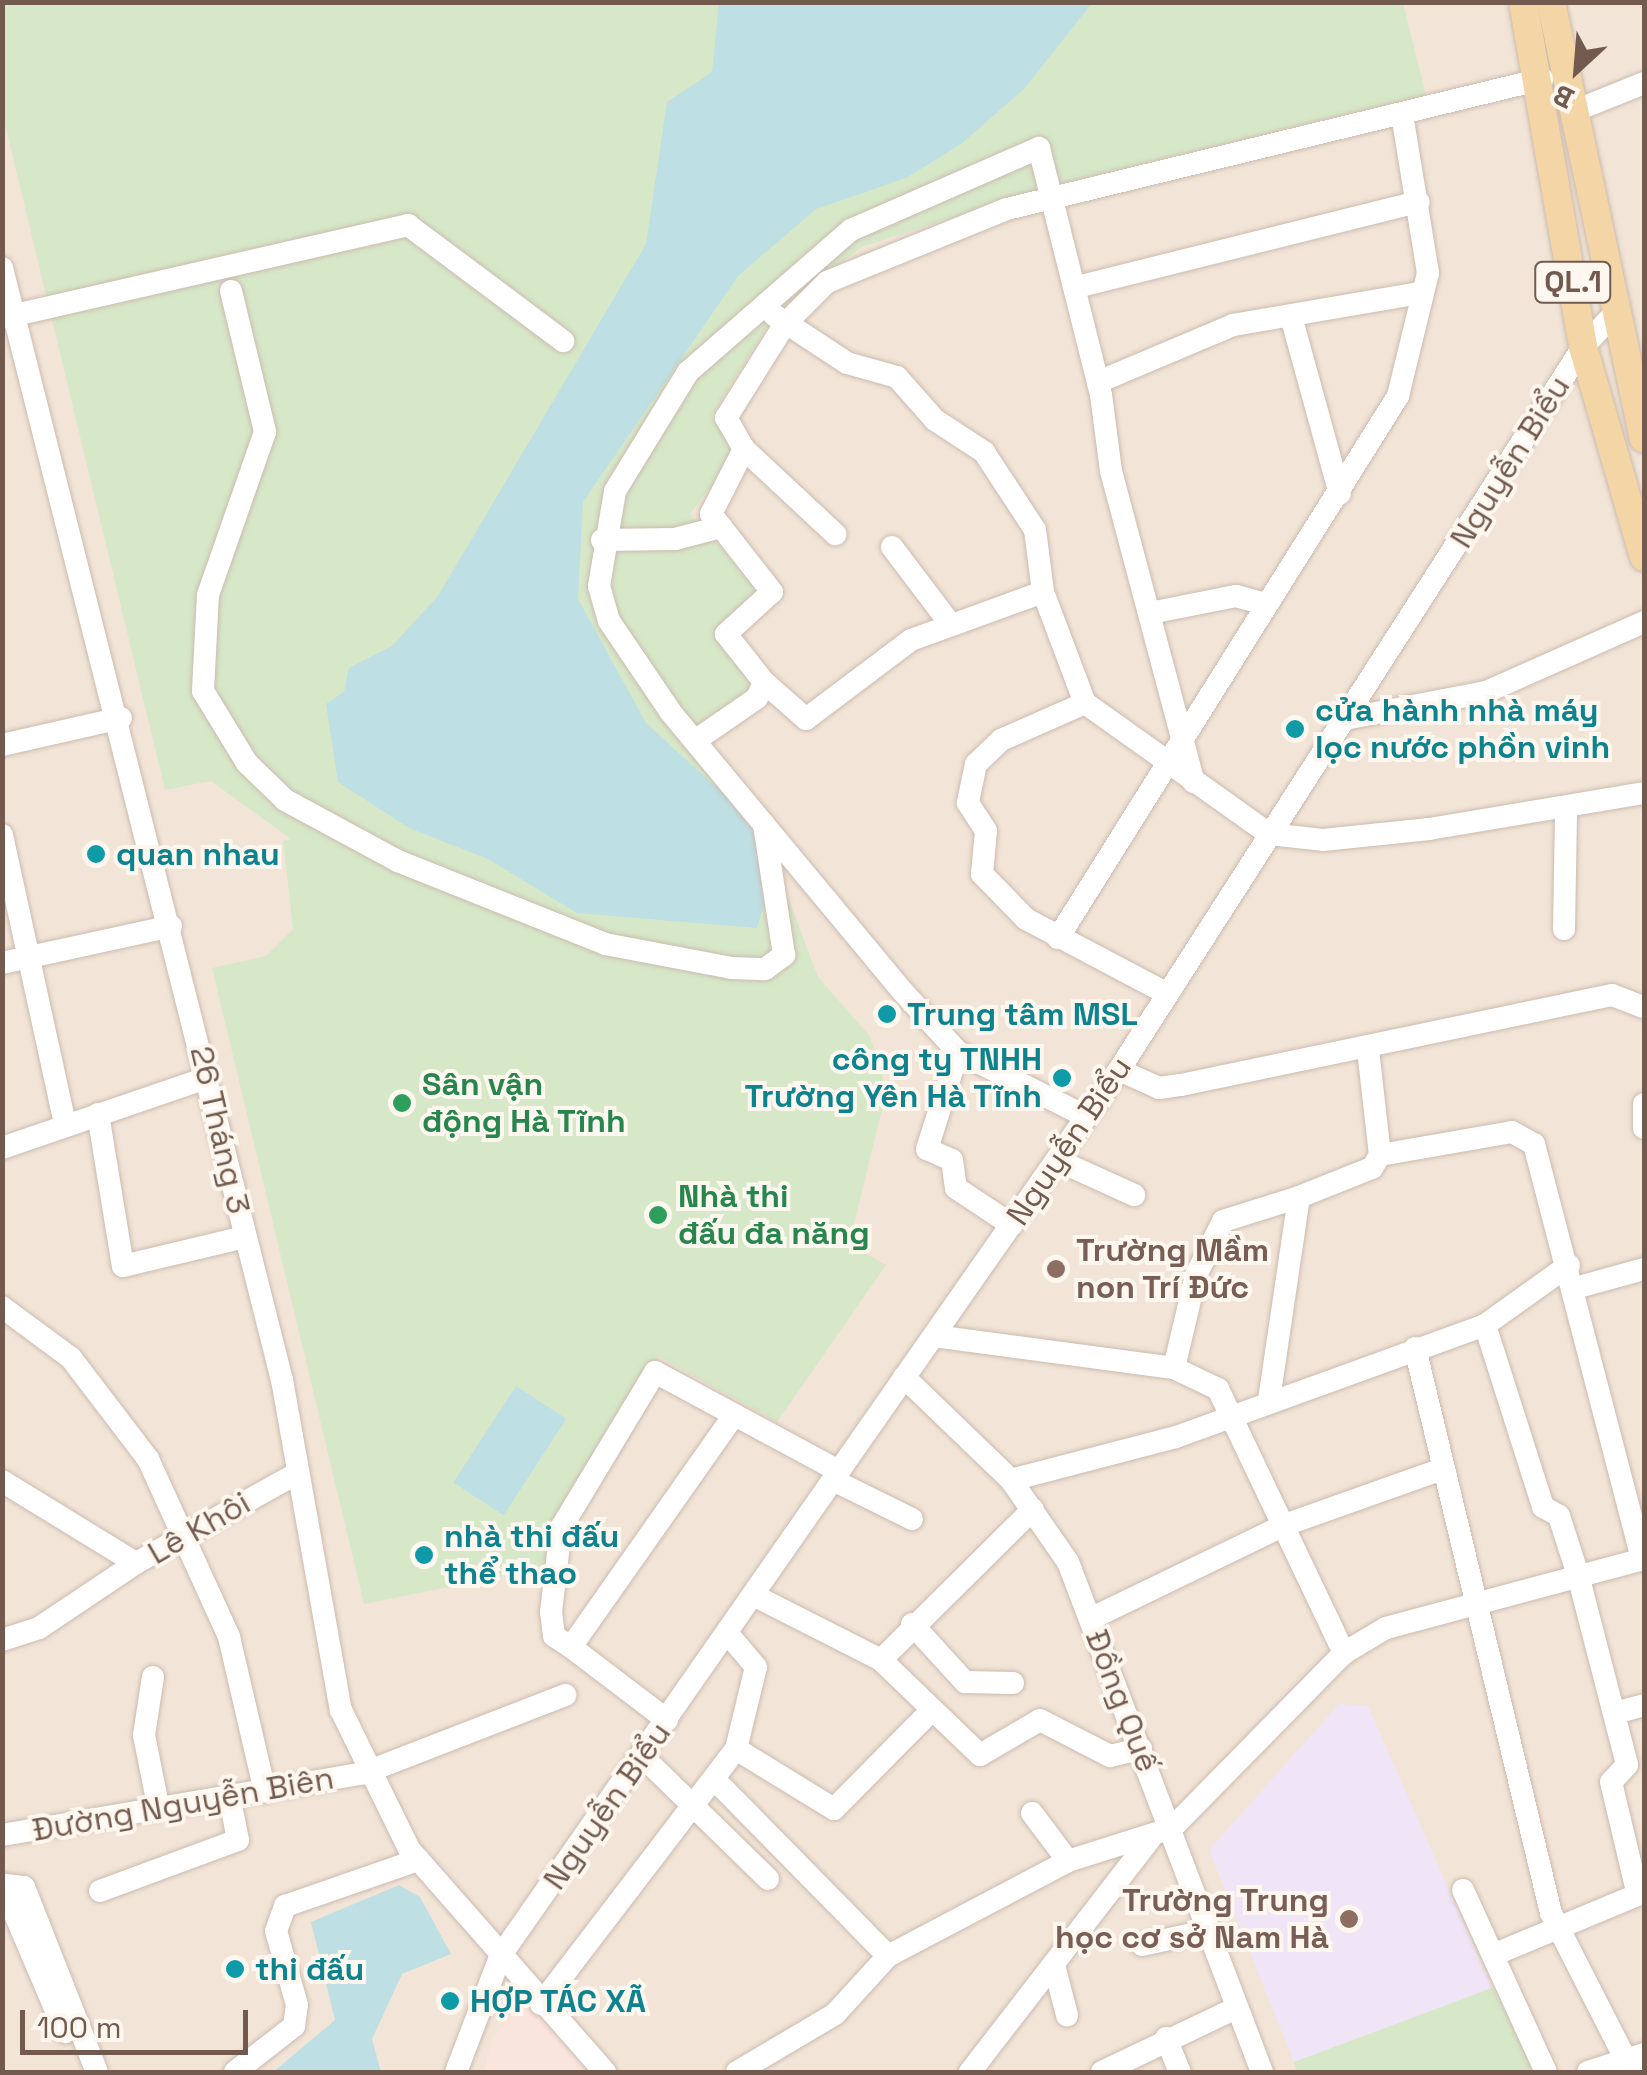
<!DOCTYPE html>
<meta charset="utf-8">
<style>
body{margin:0}
#map{position:relative;width:1647px;height:2075px;overflow:hidden;background:#fbf3e8;font-family:"Space Grotesk",sans-serif}
div>[style]{position:absolute}
[style*='--x']{left:calc(var(--x)*1px);top:calc(var(--y)*1px);width:calc(var(--w)*1px);rotate:calc(var(--a)*1deg)}
.residential>*{inset:0;background:#f2e5d7;transform-origin:0 0}
.commercial>*{inset:0;background:#fae5dd}
.education>*{inset:0;background:#f0e5f7}
.green>*{inset:0;background:#d6e8c8}
.water>*{inset:0;background:#bedfe3;transform-origin:0 0}
.roads{filter:drop-shadow(0 0 2px #ccbbaf) drop-shadow(0 0 2px #ccbbaf)}
.minor>*{height:22px;margin:-11px;padding:0 11px;transform-origin:11px;border-radius:11px;background:#fff}
.major>*{height:28px;margin:-14px;padding:0 14px;transform-origin:14px;border-radius:14px;background:#f4d5a6}
.dots>*{width:28px;height:28px;translate:-50% -50%;box-sizing:border-box;border:5px solid #fef7ef;border-radius:50%}
span{translate:-50% -50%;white-space:nowrap;text-align:center;line-height:1.15;-webkit-text-stroke:8px #fef7ef;paint-order:stroke}
.shield-label span{padding:2px 8px;background:#fef7ef;border:2px solid;border-radius:8px;-webkit-text-stroke-width:0}
.shield-label{font-size:30px;color:#735a4e;font-weight:700}
.street-label{font-size:32px;color:#735a4e}
.culture-label{font-size:32px;color:#0d838f;font-weight:700}
.left{translate:0 -50%;text-align:left}
.right{translate:-100% -50%;text-align:right}
.leisure-label{font-size:32px;color:#27864d;font-weight:700}
.education-label{font-size:32px;color:#785e54;font-weight:700}
.frame{position:absolute;inset:0;border:5px solid #735a4e;pointer-events:none}
.north{position:absolute;left:1527px;top:20px;width:100px;height:100px;-webkit-text-stroke:8px #fef7ef;paint-order:stroke;rotate:206deg;font-size:28px;font-weight:700;line-height:40px;text-align:center;color:#735a4e}
.north::after{content:'';display:block;margin:auto;width:35px;height:45px;background:#735a4e;clip-path:polygon(50% 0,100% 100%,50% 72%,0 100%)}
.scale{position:absolute;left:20px;top:2010px;width:228px;height:45px;box-sizing:border-box;border:5px solid #735a4e;border-top:0;padding-left:12px;font-size:30px;line-height:35px;white-space:nowrap;color:#735a4e;-webkit-text-stroke:8px #fef7ef;paint-order:stroke}
</style>
<div id="map">
<div class="residential">
<div style="left:3px;top:3px;width:1641px;height:2069px"></div>
</div>
<div class="commercial">
<div style="clip-path:polygon(525px 1999px,591px 2072px,484px 2072px,491px 2041px)"></div>
</div>
<div class="education">
<div style="clip-path:polygon(1339px 1704px,1368px 1706px,1492px 1988px,1294px 2062px,1209px 1850px)"></div>
</div>
<div class="green">
<div style="clip-path:polygon(2px 3px,1403px 3px,1426px 95px,1046px 187px,862px 247px,778px 310px,711px 417px,740px 449px,690px 514px,760px 592px,714px 633px,765px 684px,691px 740px,757px 815px,818px 977px,868px 1034px,882px 1066px,884px 1101px,849px 1244px,886px 1265px,777px 1422px,658px 1356px,553px 1523px,549px 1567px,364px 1604px,212px 968px,266px 956px,293px 929px,283px 841px,291px 839px,211px 781px,165px 790px,3px 116px)"></div>
<div style="clip-path:polygon(1492px 1988px,1541px 2072px,1297px 2072px,1294px 2062px)"></div>
</div>
<div class="water">
<div style="clip-path:polygon(719px 3px,1092px 3px,1024px 89px,961px 144px,906px 178px,816px 209px,738px 276px,583px 502px,578px 599px,646px 723px,742px 811px,762px 848px,768px 892px,757px 928px,577px 913px,488px 859px,409px 828px,338px 782px,326px 704px,344px 692px,349px 668px,392px 646px,438px 596px,646px 244px,667px 102px,712px 72px)"></div>
<div style="left:516px;top:1386px;width:60px;height:115px;rotate:33deg"></div>
<div style="clip-path:polygon(399px 1885px,420px 1897px,451px 1954px,402px 1974px,372px 2039px,381px 2072px,273px 2072px,335px 2020px,311px 1922px)"></div>
</div>
<div class="roads">
<div class="minor">
<div style="--x:1577;--y:110;--w:72;--a:-21.9"></div>
<div style="--x:2;--y:268;--w:1147;--a:75.87"></div>
<div style="--x:282;--y:1380;--w:335;--a:79.9"></div>
<div style="--x:341;--y:1710;--w:155;--a:63.9"></div>
<div style="--x:409;--y:1849;--w:297;--a:48.7"></div>
<div style="--x:1077;--y:287;--w:352;--a:-14"></div>
<div style="--x:231;--y:291;--w:145;--a:76.4"></div>
<div style="--x:265;--y:432;--w:173;--a:109.3"></div>
<div style="--x:208;--y:595;--w:96;--a:93"></div>
<div style="--x:203;--y:691;--w:84;--a:58.6"></div>
<div style="--x:247;--y:763;--w:53;--a:44.2"></div>
<div style="--x:285;--y:800;--w:128;--a:28.4"></div>
<div style="--x:398;--y:861;--w:223;--a:21.8"></div>
<div style="--x:605;--y:944;--w:129;--a:10.7"></div>
<div style="--x:732;--y:968;--w:33;--a:2"></div>
<div style="--x:765;--y:969;--w:24;--a:-36"></div>
<div style="--x:784;--y:955;--w:132;--a:-98.7"></div>
<div style="--x:774;--y:315;--w:87;--a:33.3"></div>
<div style="--x:847;--y:363;--w:52;--a:15.6"></div>
<div style="--x:897;--y:377;--w:57;--a:48.5"></div>
<div style="--x:935;--y:420;--w:59;--a:33.1"></div>
<div style="--x:984;--y:452;--w:93;--a:56.8"></div>
<div style="--x:1035;--y:530;--w:63;--a:82.6"></div>
<div style="--x:1043;--y:592;--w:119;--a:69.3"></div>
<div style="--x:1085;--y:703;--w:226;--a:35.4"></div>
<div style="--x:1269;--y:834;--w:54;--a:6.3"></div>
<div style="--x:1323;--y:840;--w:107;--a:-5.9"></div>
<div style="--x:1429;--y:829;--w:218;--a:-9.5"></div>
<div style="--x:2;--y:318;--w:417;--a:-12.9"></div>
<div style="--x:408;--y:225;--w:194;--a:36.8"></div>
<div style="--x:1292;--y:320;--w:180;--a:74.6"></div>
<div style="--x:1098;--y:382;--w:147;--a:-22.9"></div>
<div style="--x:1233;--y:325;--w:191;--a:-9.7"></div>
<div style="--x:744;--y:449;--w:125;--a:43"></div>
<div style="--x:602;--y:540;--w:73;--a:-0.8"></div>
<div style="--x:675;--y:539;--w:48;--a:-14.6"></div>
<div style="--x:892;--y:547;--w:93;--a:52.9"></div>
<div style="--x:1150;--y:613;--w:88;--a:-11.2"></div>
<div style="--x:1236;--y:596;--w:31;--a:15"></div>
<div style="--x:764;--y:682;--w:56;--a:41.4"></div>
<div style="--x:806;--y:719;--w:131;--a:-37"></div>
<div style="--x:911;--y:640;--w:140;--a:-20"></div>
<div style="--x:1085;--y:703;--w:92;--a:156.2"></div>
<div style="--x:1001;--y:740;--w:35;--a:136"></div>
<div style="--x:976;--y:764;--w:40;--a:102"></div>
<div style="--x:968;--y:803;--w:33;--a:57"></div>
<div style="--x:986;--y:831;--w:43;--a:95.3"></div>
<div style="--x:982;--y:874;--w:63;--a:45.6"></div>
<div style="--x:1026;--y:919;--w:158;--a:27.9"></div>
<div style="--x:1350;--y:718;--w:138;--a:-10.8"></div>
<div style="--x:1486;--y:692;--w:173;--a:-23.9"></div>
<div style="--x:699;--y:738;--w:70;--a:-34.6"></div>
<div style="--x:757;--y:698;--w:17;--a:-66"></div>
<div style="--x:764;--y:682;--w:61;--a:-128.4"></div>
<div style="--x:726;--y:634;--w:62;--a:-42.4"></div>
<div style="--x:772;--y:592;--w:99;--a:-128"></div>
<div style="--x:711;--y:514;--w:73;--a:-63.1"></div>
<div style="--x:744;--y:449;--w:36;--a:-120"></div>
<div style="--x:726;--y:418;--w:111;--a:-57.9"></div>
<div style="--x:785;--y:324;--w:59;--a:-45"></div>
<div style="--x:827;--y:282;--w:194;--a:-22.1"></div>
<div style="--x:1007;--y:209;--w:551;--a:-13.66"></div>
<div style="--x:2;--y:745;--w:122;--a:-12.8"></div>
<div style="--x:2;--y:835;--w:297;--a:77.7"></div>
<div style="--x:1564;--y:929;--w:119;--a:-89"></div>
<div style="--x:1058;--y:938;--w:640;--a:-57.9"></div>
<div style="--x:1398;--y:396;--w:127;--a:-76.3"></div>
<div style="--x:1428;--y:273;--w:160;--a:-99.3"></div>
<div style="--x:2;--y:963;--w:173;--a:-12.3"></div>
<div style="--x:958;--y:1052;--w:102;--a:107.7"></div>
<div style="--x:927;--y:1149;--w:27;--a:24"></div>
<div style="--x:952;--y:1160;--w:28;--a:82"></div>
<div style="--x:956;--y:1188;--w:67;--a:33.5"></div>
<div style="--x:1119;--y:1070;--w:44;--a:24.2"></div>
<div style="--x:1159;--y:1088;--w:22;--a:-8"></div>
<div style="--x:1181;--y:1085;--w:440;--a:-11.8"></div>
<div style="--x:1612;--y:995;--w:34;--a:21"></div>
<div style="--x:1644;--y:1104;--w:24;--a:90"></div>
<div style="--x:98;--y:1114;--w:154;--a:80.7"></div>
<div style="--x:123;--y:1266;--w:125;--a:-13.4"></div>
<div style="--x:1085;--y:1116;--w:142;--a:-153.3"></div>
<div style="--x:958;--y:1052;--w:81;--a:-132.5"></div>
<div style="--x:903;--y:992;--w:365;--a:-129.7"></div>
<div style="--x:670;--y:711;--w:109;--a:-124.1"></div>
<div style="--x:609;--y:621;--w:36;--a:-106"></div>
<div style="--x:599;--y:586;--w:96;--a:-80.4"></div>
<div style="--x:615;--y:491;--w:140;--a:-58.5"></div>
<div style="--x:688;--y:372;--w:216;--a:-41.1"></div>
<div style="--x:851;--y:230;--w:205;--a:-23.6"></div>
<div style="--x:1039;--y:148;--w:255;--a:75.9"></div>
<div style="--x:1101;--y:395;--w:77;--a:82.5"></div>
<div style="--x:1111;--y:471;--w:322;--a:75.1"></div>
<div style="--x:2;--y:1148;--w:217;--a:-18.9"></div>
<div style="--x:1380;--y:1155;--w:134;--a:-9.9"></div>
<div style="--x:1512;--y:1132;--w:25;--a:29"></div>
<div style="--x:1534;--y:1144;--w:430;--a:75.4"></div>
<div style="--x:1057;--y:1160;--w:85;--a:24.4"></div>
<div style="--x:1575;--y:1288;--w:72;--a:-15.4"></div>
<div style="--x:2;--y:1307;--w:86;--a:36.5"></div>
<div style="--x:71;--y:1358;--w:127;--a:52.7"></div>
<div style="--x:148;--y:1459;--w:196;--a:65.5"></div>
<div style="--x:229;--y:1637;--w:159;--a:76.9"></div>
<div style="--x:1485;--y:1325;--w:191;--a:72.3"></div>
<div style="--x:1543;--y:1507;--w:18;--a:29"></div>
<div style="--x:1559;--y:1516;--w:62;--a:72.1"></div>
<div style="--x:1578;--y:1575;--w:196;--a:75.5"></div>
<div style="--x:1627;--y:1765;--w:23;--a:133"></div>
<div style="--x:1611;--y:1782;--w:116;--a:76.6"></div>
<div style="--x:934;--y:1336;--w:242;--a:7.6"></div>
<div style="--x:1174;--y:1368;--w:49;--a:25.5"></div>
<div style="--x:1218;--y:1389;--w:293;--a:64.5"></div>
<div style="--x:1415;--y:1348;--w:581;--a:76.47"></div>
<div style="--x:1551;--y:1913;--w:178;--a:63"></div>
<div style="--x:1174;--y:1368;--w:96;--a:-76.7"></div>
<div style="--x:1196;--y:1275;--w:60;--a:-63.4"></div>
<div style="--x:1223;--y:1221;--w:80;--a:-17.5"></div>
<div style="--x:904;--y:1377;--w:149;--a:43.9"></div>
<div style="--x:1011;--y:1480;--w:100;--a:55.2"></div>
<div style="--x:1068;--y:1562;--w:546;--a:69.17"></div>
<div style="--x:1269;--y:1400;--w:205;--a:-81.6"></div>
<div style="--x:1299;--y:1197;--w:79;--a:-21.7"></div>
<div style="--x:1372;--y:1168;--w:15;--a:-58"></div>
<div style="--x:1380;--y:1155;--w:107;--a:-96.5"></div>
<div style="--x:833;--y:1480;--w:88;--a:26.3"></div>
<div style="--x:1011;--y:1480;--w:171;--a:-14.6"></div>
<div style="--x:1176;--y:1437;--w:329;--a:-19.9"></div>
<div style="--x:1485;--y:1325;--w:103;--a:-35.5"></div>
<div style="--x:2;--y:1481;--w:157;--a:31.5"></div>
<div style="--x:136;--y:1563;--w:181;--a:-29.1"></div>
<div style="--x:755;--y:1596;--w:141;--a:26.9"></div>
<div style="--x:881;--y:1660;--w:137;--a:43.8"></div>
<div style="--x:980;--y:1755;--w:69;--a:-30.3"></div>
<div style="--x:1040;--y:1720;--w:79;--a:27.2"></div>
<div style="--x:1110;--y:1756;--w:32;--a:-13"></div>
<div style="--x:1090;--y:1619;--w:213;--a:-25.8"></div>
<div style="--x:1282;--y:1526;--w:170;--a:-19.6"></div>
<div style="--x:912;--y:1624;--w:79;--a:47.6"></div>
<div style="--x:965;--y:1682;--w:48;--a:1.2"></div>
<div style="--x:2;--y:1640;--w:39;--a:-18"></div>
<div style="--x:39;--y:1628;--w:117;--a:-33.8"></div>
<div style="--x:571;--y:1647;--w:20;--a:-147"></div>
<div style="--x:554;--y:1636;--w:24;--a:-97"></div>
<div style="--x:551;--y:1612;--w:85;--a:-83.2"></div>
<div style="--x:561;--y:1528;--w:182;--a:-58.9"></div>
<div style="--x:655;--y:1372;--w:209;--a:28.3"></div>
<div style="--x:881;--y:1660;--w:214;--a:-44.8"></div>
<div style="--x:153;--y:1677;--w:59;--a:98.8"></div>
<div style="--x:144;--y:1735;--w:71;--a:78.7"></div>
<div style="--x:1615;--y:1713;--w:30;--a:-15"></div>
<div style="--x:667;--y:1720;--w:121;--a:-142.8"></div>
<div style="--x:571;--y:1647;--w:284;--a:-54.9"></div>
<div style="--x:736;--y:1749;--w:115;--a:31.5"></div>
<div style="--x:834;--y:1809;--w:134;--a:-45.3"></div>
<div style="--x:642;--y:1756;--w:176;--a:44.3"></div>
<div style="--x:717;--y:1782;--w:244;--a:45.5"></div>
<div style="--x:1032;--y:1813;--w:60;--a:53.1"></div>
<div style="--x:2;--y:1835;--w:367;--a:-9.7"></div>
<div style="--x:364;--y:1773;--w:216;--a:-21.2"></div>
<div style="--x:2;--y:1884;--w:161;--a:66.9"></div>
<div style="--x:5;--y:1885;--w:19;--a:6"></div>
<div style="--x:24;--y:1887;--w:199;--a:68.5"></div>
<div style="--x:1463;--y:1890;--w:200;--a:65.5"></div>
<div style="--x:100;--y:1891;--w:147;--a:-20.3"></div>
<div style="--x:238;--y:1840;--w:47;--a:-101.1"></div>
<div style="--x:1142;--y:1945;--w:70;--a:-12.4"></div>
<div style="--x:1493;--y:1955;--w:164;--a:-22.6"></div>
<div style="--x:1055;--y:1969;--w:48;--a:75.4"></div>
<div style="--x:541;--y:2004;--w:321;--a:-52.6"></div>
<div style="--x:736;--y:1749;--w:84;--a:-76.3"></div>
<div style="--x:756;--y:1667;--w:43;--a:-130.3"></div>
<div style="--x:1166;--y:2038;--w:37;--a:68"></div>
<div style="--x:235;--y:2072;--w:75;--a:-37.9"></div>
<div style="--x:294;--y:2026;--w:21;--a:-82"></div>
<div style="--x:297;--y:2005;--w:77;--a:-105.8"></div>
<div style="--x:276;--y:1931;--w:27;--a:-70"></div>
<div style="--x:285;--y:1906;--w:141;--a:-19.1"></div>
<div style="--x:456;--y:2072;--w:125;--a:-69"></div>
<div style="--x:501;--y:1955;--w:1079;--a:-55.07"></div>
<div style="--x:1119;--y:1070;--w:859;--a:-57.31"></div>
<div style="--x:1583;--y:347;--w:47;--a:-46.7"></div>
<div style="--x:737;--y:2072;--w:114;--a:-30.6"></div>
<div style="--x:835;--y:2014;--w:79;--a:-47.6"></div>
<div style="--x:888;--y:1956;--w:204;--a:-27.8"></div>
<div style="--x:1068;--y:1861;--w:109;--a:-17.6"></div>
<div style="--x:1172;--y:1828;--w:245;--a:-45.5"></div>
<div style="--x:1344;--y:1653;--w:49;--a:-30.8"></div>
<div style="--x:1386;--y:1628;--w:267;--a:-15"></div>
<div style="--x:970;--y:2072;--w:294;--a:-52.3"></div>
<div style="--x:1102;--y:2072;--w:146;--a:-25.5"></div>
<div style="--x:1588;--y:2072;--w:59;--a:-17.8"></div>
</div>
<div class="major">
<div style="--x:1523;--y:2;--w:350;--a:80.1"></div>
<div style="--x:1583;--y:347;--w:219;--a:73.8"></div>
<div style="--x:1551;--y:2;--w:446;--a:78"></div>
</div>
</div>
<div class="dots">
<div style="left:1295px;top:729px;background:#0f9aa8"></div>
<div style="left:96px;top:854px;background:#0f9aa8"></div>
<div style="left:887px;top:1014px;background:#0f9aa8"></div>
<div style="left:1062px;top:1078px;background:#0f9aa8"></div>
<div style="left:402px;top:1103px;background:#2e9e5b"></div>
<div style="left:658px;top:1215px;background:#2e9e5b"></div>
<div style="left:1056px;top:1269px;background:#8d6e63"></div>
<div style="left:424px;top:1555px;background:#0f9aa8"></div>
<div style="left:1349px;top:1919px;background:#8d6e63"></div>
<div style="left:235px;top:1969px;background:#0f9aa8"></div>
<div style="left:450px;top:2001px;background:#0f9aa8"></div>
</div>
<div class="shield-label">
<span style="left:1573px;top:282px">QL.1</span>
</div>
<div class="street-label">
<span style="left:1510px;top:462px;rotate:-58deg">Nguyễn Biểu</span>
<span style="left:220px;top:1130px;rotate:77deg">26 Tháng 3</span>
<span style="left:1069px;top:1141px;rotate:-56deg">Nguyễn Biểu</span>
<span style="left:199px;top:1528px;rotate:-30deg">Lê Khôi</span>
<span style="left:1122px;top:1701px;rotate:69deg">Đồng Quế</span>
<span style="left:183px;top:1804px;rotate:-10deg">Đường Nguyễn Biên</span>
<span style="left:607px;top:1806px;rotate:-55deg">Nguyễn Biểu</span>
</div>
<div class="culture-label">
<span class="left" style="left:1315px;top:729px">cửa hành nhà máy<br>lọc nước phồn vinh</span>
<span class="left" style="left:116px;top:854px">quan nhau</span>
<span class="left" style="left:907px;top:1014px">Trung tâm MSL</span>
<span class="right" style="left:1042px;top:1078px">công ty TNHH<br>Trường Yên Hà Tĩnh</span>
<span class="left" style="left:444px;top:1555px">nhà thi đấu<br>thể thao</span>
<span class="left" style="left:255px;top:1969px">thi đấu</span>
<span class="left" style="left:470px;top:2001px">HỢP TÁC XÃ</span>
</div>
<div class="leisure-label">
<span class="left" style="left:422px;top:1103px">Sân vận<br>động Hà Tĩnh</span>
<span class="left" style="left:678px;top:1215px">Nhà thi<br>đấu đa năng</span>
</div>
<div class="education-label">
<span class="left" style="left:1076px;top:1269px">Trường Mầm<br>non Trí Đức</span>
<span class="right" style="left:1329px;top:1919px">Trường Trung<br>học cơ sở Nam Hà</span>
</div>
<div class="frame"></div>
<div class="north">B</div>
<div class="scale">100 m</div>
</div>
